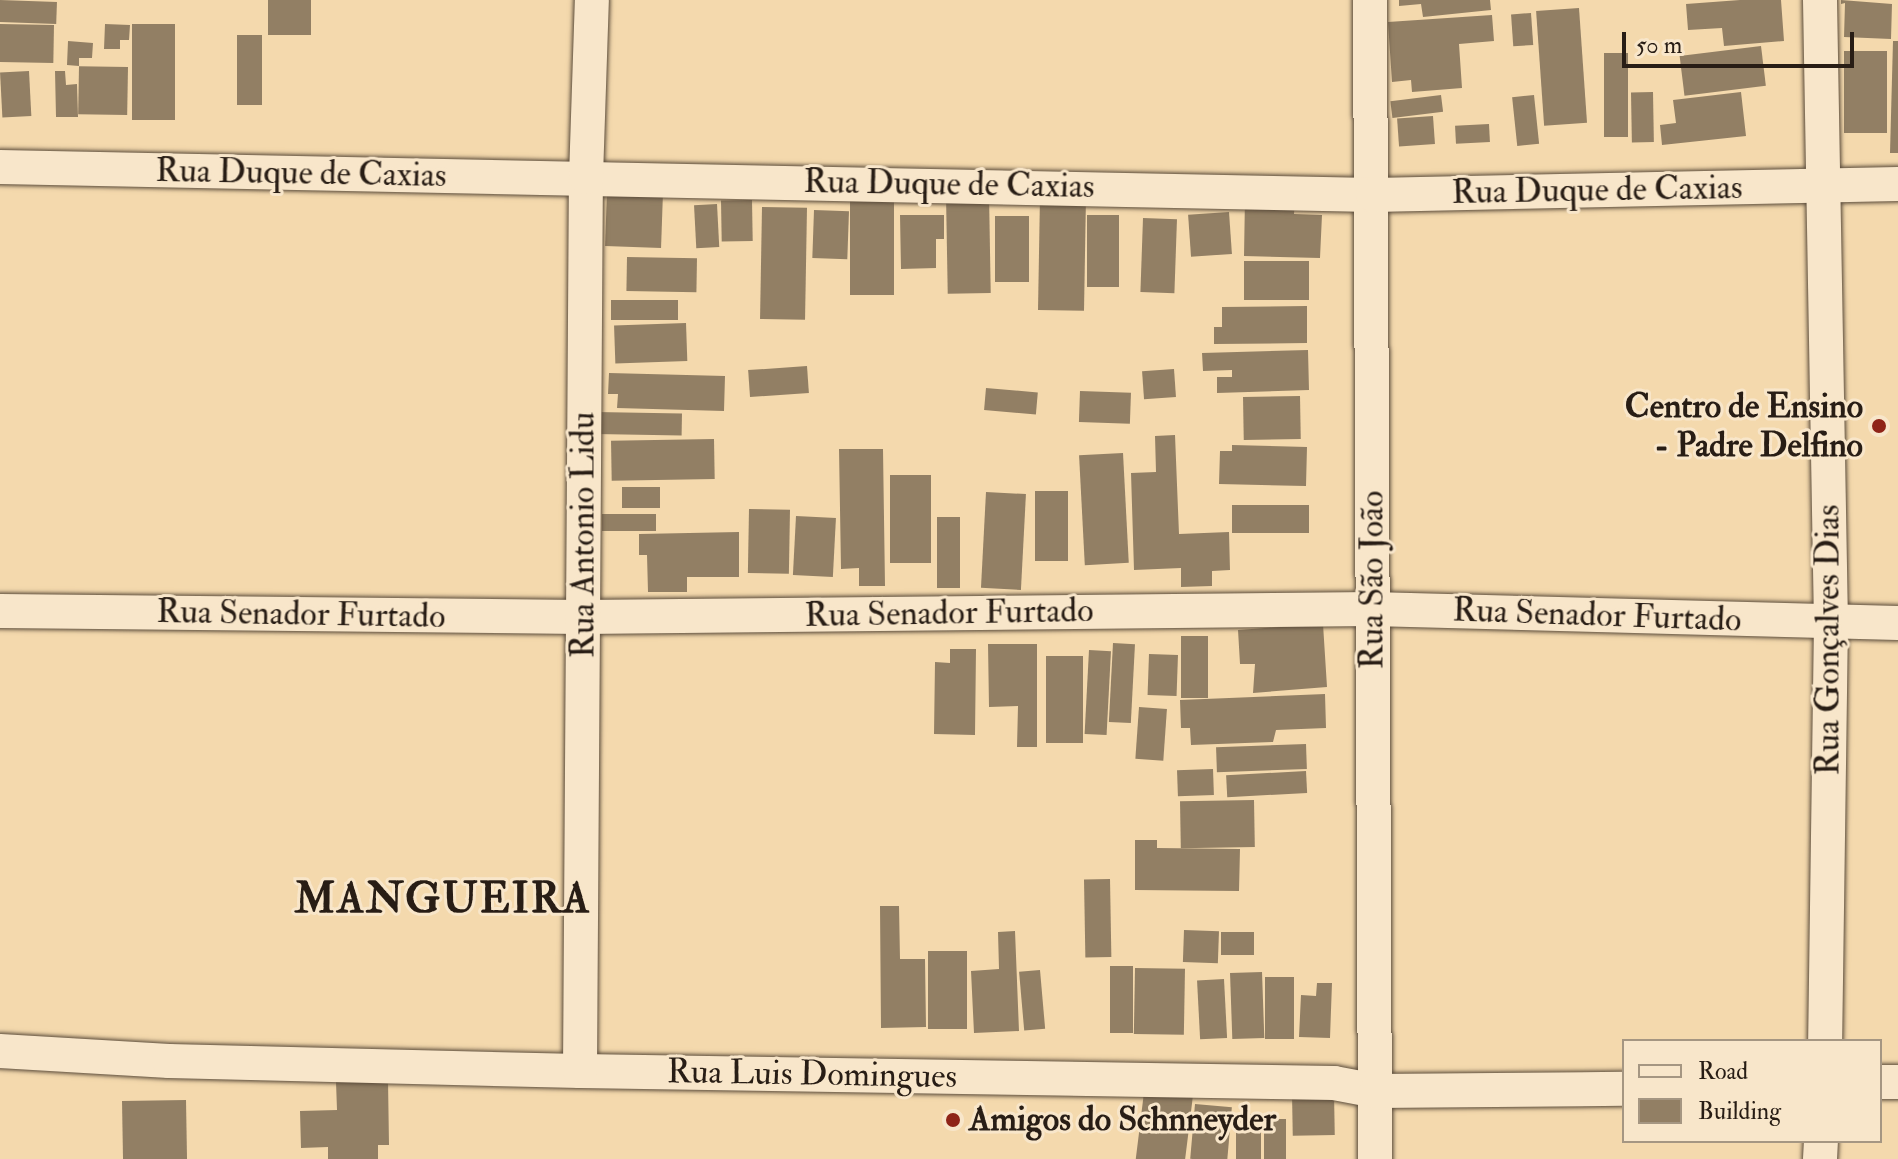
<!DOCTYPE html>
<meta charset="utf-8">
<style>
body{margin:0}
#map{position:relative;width:1898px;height:1159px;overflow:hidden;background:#f4d9ad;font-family:"IM FELL Double Pica",serif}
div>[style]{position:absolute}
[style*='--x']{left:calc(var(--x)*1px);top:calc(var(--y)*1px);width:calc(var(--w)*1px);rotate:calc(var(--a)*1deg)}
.building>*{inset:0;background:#927f64;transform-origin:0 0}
.roads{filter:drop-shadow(0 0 2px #5b4c3b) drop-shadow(0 0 2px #5b4c3b)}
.minor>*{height:34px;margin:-17px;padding:0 17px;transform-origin:17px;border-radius:17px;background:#f8e6ca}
.dots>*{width:22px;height:22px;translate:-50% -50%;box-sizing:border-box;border:4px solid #f8e6ca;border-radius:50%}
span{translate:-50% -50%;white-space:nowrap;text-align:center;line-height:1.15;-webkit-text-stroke:6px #f8e6ca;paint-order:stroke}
.street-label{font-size:34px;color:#281d15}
.poi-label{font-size:34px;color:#281d15;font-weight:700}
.right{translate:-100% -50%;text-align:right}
.left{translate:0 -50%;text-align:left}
.district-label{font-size:42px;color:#281d15;font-weight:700;letter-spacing:2px}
.legend{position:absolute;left:1622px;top:1039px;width:260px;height:104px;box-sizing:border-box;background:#f8e6ca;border:2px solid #a59682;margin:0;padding:10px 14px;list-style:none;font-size:24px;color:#281d15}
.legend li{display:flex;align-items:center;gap:16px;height:40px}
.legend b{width:40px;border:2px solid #a59682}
.scale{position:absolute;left:1622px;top:32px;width:232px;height:36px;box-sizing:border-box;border:4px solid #281d15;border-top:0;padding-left:10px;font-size:24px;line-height:28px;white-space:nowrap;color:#281d15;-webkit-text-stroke:6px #f8e6ca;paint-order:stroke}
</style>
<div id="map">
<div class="building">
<div style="left:0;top:0;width:57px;height:22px;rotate:2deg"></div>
<div style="left:268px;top:0;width:43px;height:35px"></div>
<div style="clip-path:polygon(1399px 0,1490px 0,1491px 10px,1423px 17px,1421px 4px,1399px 6px)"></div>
<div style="clip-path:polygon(1740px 0,1781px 0,1784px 41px,1724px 46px,1722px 28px,1688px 30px,1686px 4px)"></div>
<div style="clip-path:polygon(1841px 0,1892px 4px,1891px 39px,1844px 37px,1845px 3px,1841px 4px)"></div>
<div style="left:1579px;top:8px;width:115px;height:43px;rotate:86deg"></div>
<div style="left:1531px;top:13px;width:32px;height:20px;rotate:86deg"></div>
<div style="clip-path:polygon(1492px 15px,1494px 41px,1459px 44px,1462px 88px,1412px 92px,1411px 80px,1392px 82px,1388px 22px)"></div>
<div style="left:0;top:24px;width:54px;height:38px;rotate:1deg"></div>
<div style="clip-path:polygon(105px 24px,130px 25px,129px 40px,120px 40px,120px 49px,104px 49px)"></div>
<div style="left:132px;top:24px;width:43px;height:96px"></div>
<div style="left:237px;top:35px;width:25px;height:70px"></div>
<div style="clip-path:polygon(68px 41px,93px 43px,92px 58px,79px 58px,79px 66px,67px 65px)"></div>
<div style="clip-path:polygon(1893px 41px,1898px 41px,1898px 153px,1890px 153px)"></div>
<div style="left:1761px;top:46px;width:40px;height:82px;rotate:83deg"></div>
<div style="left:1844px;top:51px;width:43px;height:82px"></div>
<div style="left:1604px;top:53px;width:24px;height:84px"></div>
<div style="left:128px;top:67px;width:48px;height:49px;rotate:91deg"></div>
<div style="left:29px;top:71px;width:45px;height:29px;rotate:87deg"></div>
<div style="clip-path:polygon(55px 71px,65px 71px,66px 85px,77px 84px,78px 117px,56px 117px)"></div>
<div style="left:1653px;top:92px;width:50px;height:22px;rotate:89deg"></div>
<div style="clip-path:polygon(1741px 92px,1746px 136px,1662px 145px,1660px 125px,1676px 123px,1673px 100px)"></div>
<div style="left:1441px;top:95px;width:17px;height:51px;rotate:83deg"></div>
<div style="left:1534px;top:95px;width:49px;height:22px;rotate:84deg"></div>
<div style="left:1433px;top:116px;width:28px;height:36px;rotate:86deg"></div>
<div style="left:1489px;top:124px;width:18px;height:34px;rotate:87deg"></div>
<div style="left:607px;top:191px;width:56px;height:55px;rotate:2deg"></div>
<div style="left:989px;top:194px;width:99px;height:43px;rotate:89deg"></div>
<div style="left:1040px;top:196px;width:46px;height:114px;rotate:1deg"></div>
<div style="clip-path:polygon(1245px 197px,1295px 198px,1294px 214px,1322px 215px,1320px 258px,1244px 256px)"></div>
<div style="left:850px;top:199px;width:44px;height:96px"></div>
<div style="left:752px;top:200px;width:41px;height:31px;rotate:89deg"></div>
<div style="left:717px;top:204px;width:43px;height:23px;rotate:87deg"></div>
<div style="left:762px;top:207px;width:45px;height:112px;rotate:1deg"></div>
<div style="left:814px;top:210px;width:35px;height:48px;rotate:2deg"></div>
<div style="left:1229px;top:212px;width:42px;height:41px;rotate:86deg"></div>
<div style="clip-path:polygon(900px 215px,944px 215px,944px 239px,936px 239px,936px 268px,901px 269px)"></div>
<div style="left:1087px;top:215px;width:32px;height:72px"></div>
<div style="left:995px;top:216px;width:34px;height:66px"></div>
<div style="left:1143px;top:218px;width:34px;height:74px;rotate:2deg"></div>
<div style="left:627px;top:257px;width:70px;height:34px;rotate:1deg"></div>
<div style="left:1244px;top:261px;width:65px;height:39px"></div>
<div style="left:611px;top:300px;width:67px;height:20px"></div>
<div style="clip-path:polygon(1307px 306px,1307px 343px,1214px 344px,1214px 327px,1222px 327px,1222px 307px)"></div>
<div style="left:686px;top:323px;width:38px;height:72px;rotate:88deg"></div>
<div style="clip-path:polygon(1308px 350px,1309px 390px,1217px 393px,1217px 377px,1232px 377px,1232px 370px,1203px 371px,1202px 353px)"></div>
<div style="left:807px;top:366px;width:27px;height:59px;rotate:86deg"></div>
<div style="left:1174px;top:369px;width:28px;height:32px;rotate:86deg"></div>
<div style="clip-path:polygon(609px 373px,725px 376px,724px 411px,617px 408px,618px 394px,608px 394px)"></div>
<div style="left:986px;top:388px;width:52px;height:22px;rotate:5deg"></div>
<div style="left:1080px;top:391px;width:51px;height:31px;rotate:2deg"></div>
<div style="left:1300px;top:396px;width:43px;height:57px;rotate:89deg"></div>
<div style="left:596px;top:412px;width:86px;height:22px;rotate:1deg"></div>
<div style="clip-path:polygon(1175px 435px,1179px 534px,1229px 532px,1230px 570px,1212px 571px,1212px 586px,1181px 587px,1181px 568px,1134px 570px,1131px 473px,1156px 472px,1155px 436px)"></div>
<div style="left:714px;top:439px;width:40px;height:103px;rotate:89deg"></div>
<div style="clip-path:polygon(1232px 445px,1307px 447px,1306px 486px,1219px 484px,1220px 451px,1232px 451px)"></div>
<div style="clip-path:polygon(839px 449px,883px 449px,885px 586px,859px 586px,859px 568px,841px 569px)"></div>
<div style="left:1123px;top:453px;width:110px;height:44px;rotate:87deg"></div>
<div style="left:890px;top:475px;width:41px;height:88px"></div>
<div style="left:622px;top:487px;width:38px;height:21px"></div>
<div style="left:1035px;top:491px;width:33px;height:70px"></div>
<div style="left:986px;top:492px;width:40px;height:96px;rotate:3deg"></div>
<div style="left:1309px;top:505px;width:28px;height:77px;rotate:90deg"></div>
<div style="left:749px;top:509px;width:41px;height:64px;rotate:1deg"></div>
<div style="left:656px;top:514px;width:17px;height:54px;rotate:90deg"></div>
<div style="left:796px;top:516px;width:40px;height:59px;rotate:3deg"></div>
<div style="left:937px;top:517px;width:23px;height:71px"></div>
<div style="clip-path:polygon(739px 532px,739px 577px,687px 577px,687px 592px,648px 592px,647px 555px,639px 555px,639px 534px)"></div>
<div style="clip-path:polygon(1323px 624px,1327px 687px,1253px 693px,1255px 664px,1240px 664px,1238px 630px)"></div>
<div style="left:1181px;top:636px;width:27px;height:62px"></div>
<div style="left:1113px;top:643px;width:22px;height:79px;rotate:3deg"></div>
<div style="clip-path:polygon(988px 644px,1037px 644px,1037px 747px,1017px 747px,1018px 706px,989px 707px)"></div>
<div style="clip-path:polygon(950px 649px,976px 649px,975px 735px,934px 734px,935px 662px,950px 663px)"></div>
<div style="left:1089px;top:650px;width:22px;height:84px;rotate:3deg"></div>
<div style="left:1149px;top:654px;width:29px;height:41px;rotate:2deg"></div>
<div style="left:1046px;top:656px;width:37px;height:87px"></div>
<div style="clip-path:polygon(1325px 694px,1326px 728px,1276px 730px,1273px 742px,1191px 745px,1190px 728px,1181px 728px,1180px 700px)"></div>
<div style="left:1139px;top:707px;width:28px;height:52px;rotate:4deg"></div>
<div style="left:1306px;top:744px;width:25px;height:90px;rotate:88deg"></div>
<div style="left:1213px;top:769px;width:26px;height:36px;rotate:88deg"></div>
<div style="left:1306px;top:771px;width:22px;height:80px;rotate:87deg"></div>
<div style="left:1254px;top:800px;width:47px;height:74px;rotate:89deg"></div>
<div style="clip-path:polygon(1135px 840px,1157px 840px,1157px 848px,1240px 849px,1239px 891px,1135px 890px)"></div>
<div style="left:1110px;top:879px;width:78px;height:26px;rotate:89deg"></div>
<div style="clip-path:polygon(880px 906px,899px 906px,900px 959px,925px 959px,926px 1027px,881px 1028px)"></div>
<div style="left:1184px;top:930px;width:35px;height:32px;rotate:2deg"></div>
<div style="clip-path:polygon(1015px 931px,1019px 1031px,974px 1033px,971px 971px,999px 969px,998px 932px)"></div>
<div style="left:1221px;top:932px;width:33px;height:23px"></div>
<div style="left:928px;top:951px;width:39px;height:78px"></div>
<div style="left:1110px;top:966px;width:23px;height:67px"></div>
<div style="left:1135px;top:968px;width:50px;height:66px;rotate:1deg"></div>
<div style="left:1040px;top:970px;width:59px;height:21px;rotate:85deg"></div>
<div style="left:1262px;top:972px;width:66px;height:32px;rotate:88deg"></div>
<div style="left:1265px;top:977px;width:29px;height:62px"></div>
<div style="left:1224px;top:979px;width:59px;height:27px;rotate:87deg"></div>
<div style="clip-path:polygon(1317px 983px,1332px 983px,1330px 1038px,1299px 1037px,1301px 995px,1316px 996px)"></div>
<div style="clip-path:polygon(388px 1080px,389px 1145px,378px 1145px,378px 1159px,328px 1159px,328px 1147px,301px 1148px,300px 1111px,337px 1110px,336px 1082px)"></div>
<div style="left:1145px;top:1084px;width:49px;height:76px;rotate:7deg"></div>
<div style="left:1334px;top:1092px;width:43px;height:42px;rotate:89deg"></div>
<div style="left:186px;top:1100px;width:59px;height:64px;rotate:89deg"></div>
<div style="left:1195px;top:1104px;width:37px;height:55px;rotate:5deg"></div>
<div style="left:1236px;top:1114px;width:25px;height:45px"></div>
<div style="left:1264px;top:1119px;width:22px;height:40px"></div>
</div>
<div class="roads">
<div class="minor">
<div style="--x:1370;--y:0;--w:1159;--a:89.75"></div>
<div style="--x:1820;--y:0;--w:621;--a:88.99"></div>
<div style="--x:1831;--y:621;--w:420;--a:90.8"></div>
<div style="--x:0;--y:167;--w:1373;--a:1.17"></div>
<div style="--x:1373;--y:195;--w:525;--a:-1.2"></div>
<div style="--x:0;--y:611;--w:582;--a:0.59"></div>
<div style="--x:582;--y:617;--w:790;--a:-0.58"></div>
<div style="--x:1372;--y:609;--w:526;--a:1.52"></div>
<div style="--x:0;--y:1051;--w:169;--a:3.4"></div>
<div style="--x:169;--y:1061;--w:411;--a:1.4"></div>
<div style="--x:580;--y:1071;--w:754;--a:0.91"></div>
<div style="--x:1334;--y:1083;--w:43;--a:10.8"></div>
<div style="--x:1376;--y:1091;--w:248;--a:-0.5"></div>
<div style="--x:580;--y:1071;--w:894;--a:-89.62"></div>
<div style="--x:586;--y:177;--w:177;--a:-88.1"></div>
<div style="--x:1880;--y:1082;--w:18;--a:0"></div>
<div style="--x:1820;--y:1159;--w:18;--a:-87"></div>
</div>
</div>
<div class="dots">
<div style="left:1879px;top:426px;background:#8f2418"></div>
<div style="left:953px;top:1120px;background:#8f2418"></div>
</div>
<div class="street-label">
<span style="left:301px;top:173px;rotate:1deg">Rua Duque de Caxias</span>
<span style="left:949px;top:184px;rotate:1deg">Rua Duque de Caxias</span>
<span style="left:1597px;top:190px;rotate:-1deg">Rua Duque de Caxias</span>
<span style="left:583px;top:535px;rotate:-90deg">Rua Antonio Lidu</span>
<span style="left:1372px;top:580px;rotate:-90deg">Rua São João</span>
<span style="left:949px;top:613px;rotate:-1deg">Rua Senador Furtado</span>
<span style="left:301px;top:614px;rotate:1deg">Rua Senador Furtado</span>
<span style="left:1597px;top:615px;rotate:2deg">Rua Senador Furtado</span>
<span style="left:1828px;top:640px;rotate:-90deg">Rua Gonçalves Dias</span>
<span style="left:812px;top:1074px;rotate:1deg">Rua Luis Domingues</span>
</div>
<div class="poi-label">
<span class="right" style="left:1863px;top:426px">Centro de Ensino<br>- Padre Delfino</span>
<span class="left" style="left:969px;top:1120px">Amigos do Schnneyder</span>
</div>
<div class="district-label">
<span style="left:443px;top:899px">MANGUEIRA</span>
</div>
<ul class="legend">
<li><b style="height:10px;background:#f8e6ca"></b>Road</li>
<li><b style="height:22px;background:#927f64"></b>Building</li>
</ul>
<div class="scale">50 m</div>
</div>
